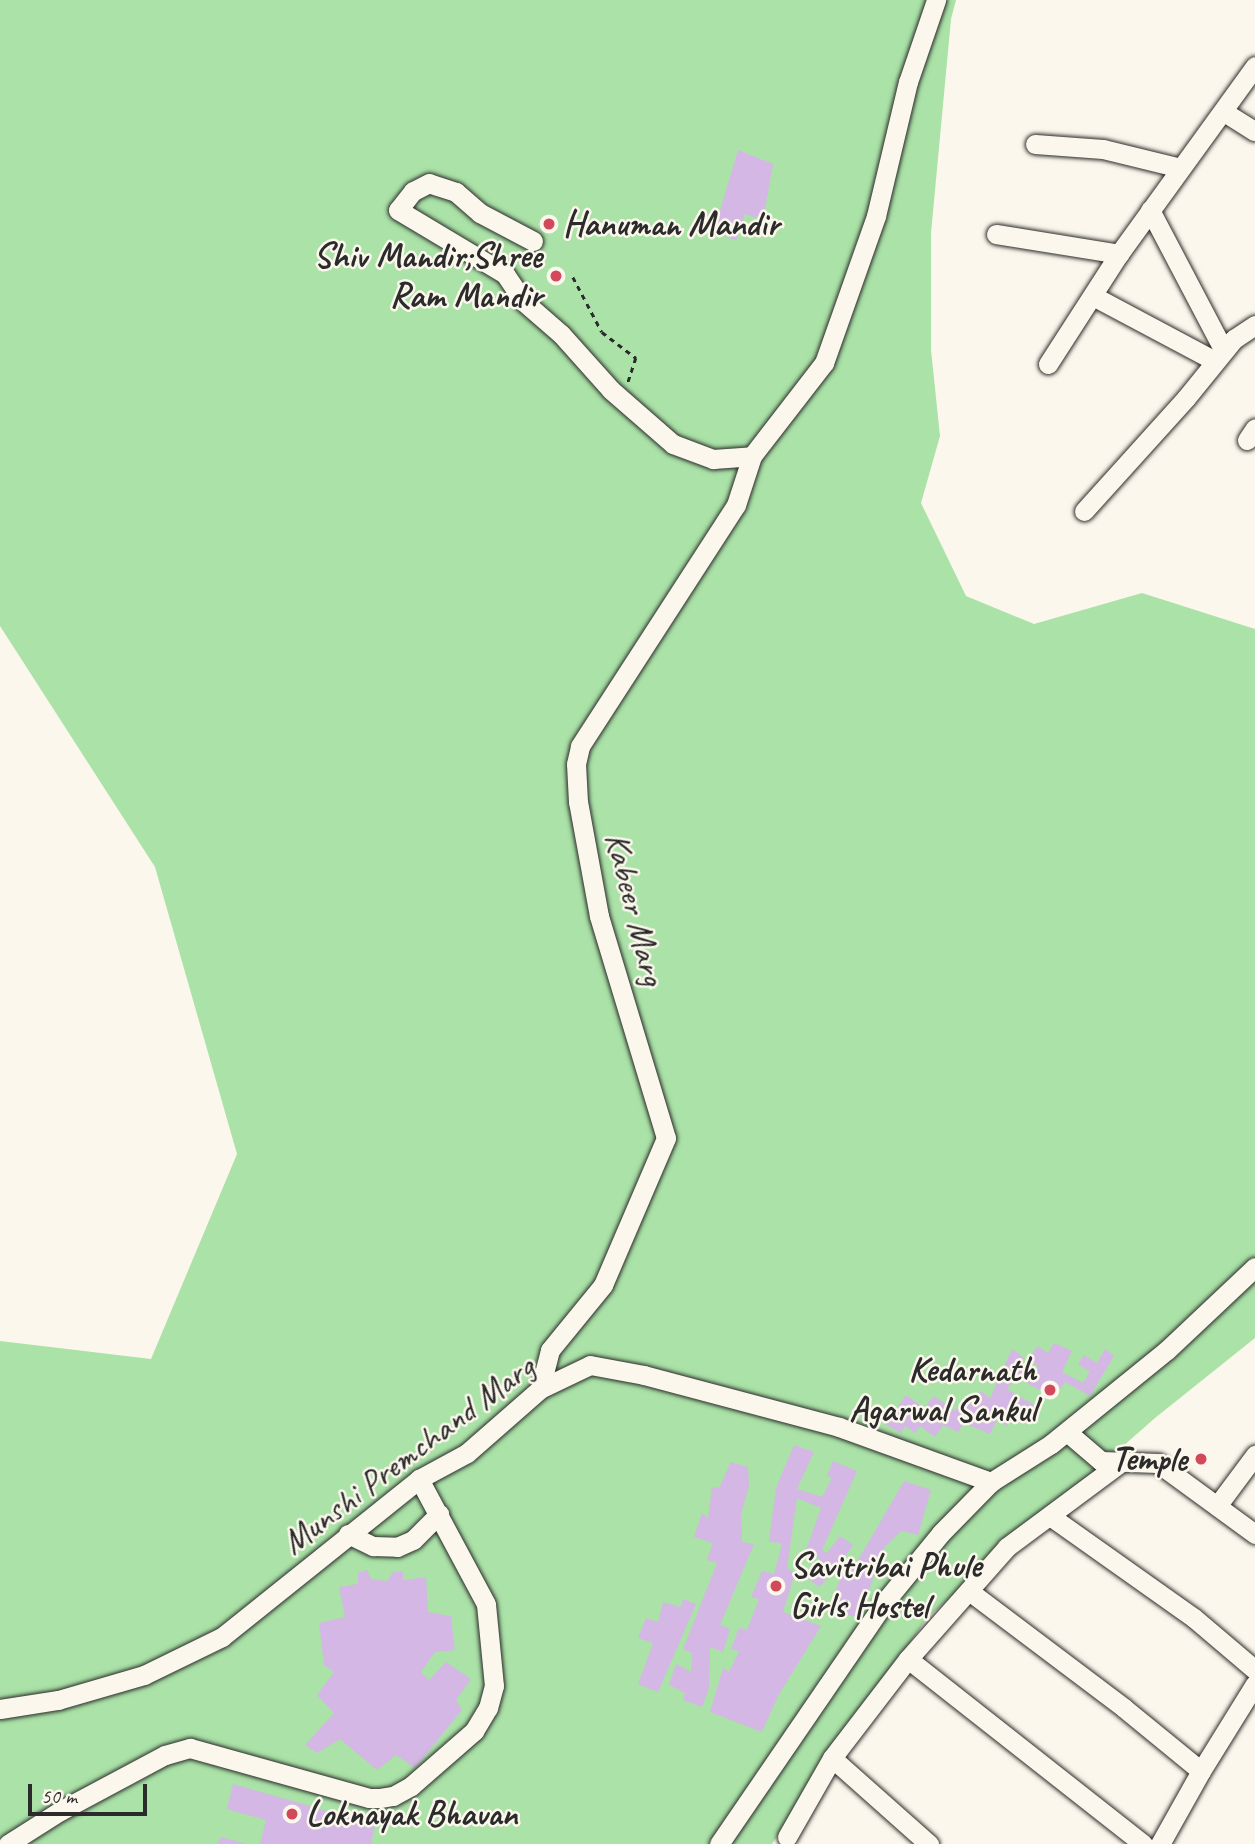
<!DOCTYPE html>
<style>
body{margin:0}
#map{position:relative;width:1255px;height:1844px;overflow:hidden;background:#fbf7ec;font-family:Caveat,sans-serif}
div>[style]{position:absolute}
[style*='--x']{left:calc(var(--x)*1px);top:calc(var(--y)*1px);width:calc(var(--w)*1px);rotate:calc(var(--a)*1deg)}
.green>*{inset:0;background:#aae2a7}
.building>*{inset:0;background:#d4b7e4}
.path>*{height:2.5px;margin-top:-1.25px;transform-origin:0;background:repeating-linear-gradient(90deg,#2b2b2b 0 5px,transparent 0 10px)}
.roads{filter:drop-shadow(0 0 2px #2b2b2b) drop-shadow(0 0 2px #2b2b2b)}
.minor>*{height:19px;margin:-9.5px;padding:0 9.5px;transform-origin:9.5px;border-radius:9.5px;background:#fbf7ec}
.dots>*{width:19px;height:19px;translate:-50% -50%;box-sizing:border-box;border:4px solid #fbf7ec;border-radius:50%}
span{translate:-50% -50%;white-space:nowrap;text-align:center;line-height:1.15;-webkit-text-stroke:5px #fbf7ec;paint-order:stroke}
.poi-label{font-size:35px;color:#2b2b2b;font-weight:700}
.left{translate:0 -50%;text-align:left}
.right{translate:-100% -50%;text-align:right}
.street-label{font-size:35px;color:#2b2b2b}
.scale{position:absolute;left:28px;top:1784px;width:119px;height:32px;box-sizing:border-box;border:4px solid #2b2b2b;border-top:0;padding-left:9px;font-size:21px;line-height:24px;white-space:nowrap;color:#2b2b2b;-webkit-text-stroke:5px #fbf7ec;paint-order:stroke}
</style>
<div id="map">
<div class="green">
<div style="clip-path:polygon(0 0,956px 0,951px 19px,931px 233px,931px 350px,940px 436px,921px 503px,966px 596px,1034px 624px,1142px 593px,1255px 629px,1255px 1338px,1155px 1418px,927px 1618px,772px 1844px,0 1844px,0 1341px,151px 1359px,237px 1154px,155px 867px,0 626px)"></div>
</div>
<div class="building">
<div style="clip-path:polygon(738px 150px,773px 164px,763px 220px,745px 214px,736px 241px,714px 231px)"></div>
<div style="clip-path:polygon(1054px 1343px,1072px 1351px,1062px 1372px,1083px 1383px,1090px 1372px,1078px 1364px,1084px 1355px,1097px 1363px,1105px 1349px,1114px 1356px,1090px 1396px,1065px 1382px,1054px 1398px,1016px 1377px,1007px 1389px,1034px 1405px,1025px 1419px,1013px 1414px,1007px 1426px,997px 1420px,990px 1434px,964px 1423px,958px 1432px,943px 1425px,935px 1437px,920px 1426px,915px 1433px,905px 1426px,901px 1433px,885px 1424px,906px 1395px,924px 1408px,934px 1396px,955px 1411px,964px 1397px,974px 1402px,981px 1391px,990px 1398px,1012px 1349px,1023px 1357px,1020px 1369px,1034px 1376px,1038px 1366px,1029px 1359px,1037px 1346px,1048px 1353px)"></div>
<div style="clip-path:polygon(794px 1445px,814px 1452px,797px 1489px,822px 1497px,832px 1478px,827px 1476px,833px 1461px,857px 1471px,822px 1550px,827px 1553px,840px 1536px,853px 1545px,842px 1561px,853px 1569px,904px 1481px,931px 1490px,918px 1535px,901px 1531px,885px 1547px,864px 1603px,854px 1617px,830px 1607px,841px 1577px,833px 1570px,820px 1587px,808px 1579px,821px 1560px,806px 1550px,821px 1508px,797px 1498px,787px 1568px,795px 1573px,783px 1612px,821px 1626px,778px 1696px,762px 1732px,710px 1712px,723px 1668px,729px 1672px,739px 1651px,731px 1649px,739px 1628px,747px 1630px,759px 1599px,751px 1597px,762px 1571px,774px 1574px,782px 1544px,769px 1541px,776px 1488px)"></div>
<div style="clip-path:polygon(731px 1462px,748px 1467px,749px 1486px,741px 1514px,742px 1542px,754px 1544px,720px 1625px,730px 1629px,723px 1652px,710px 1647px,709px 1688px,702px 1707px,683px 1700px,685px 1693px,669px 1685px,676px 1664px,691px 1672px,692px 1653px,683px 1649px,717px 1563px,707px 1560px,713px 1543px,694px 1537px,702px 1513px,708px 1518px,712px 1487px,719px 1488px)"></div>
<div style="clip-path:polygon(367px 1570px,371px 1579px,387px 1581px,393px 1572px,403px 1571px,403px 1580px,426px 1577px,428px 1612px,451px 1616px,455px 1650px,435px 1652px,421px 1672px,429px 1680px,446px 1662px,471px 1679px,456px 1700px,462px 1710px,415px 1768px,396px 1755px,377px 1770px,340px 1739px,317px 1753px,305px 1745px,334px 1713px,317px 1695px,334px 1672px,324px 1665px,319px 1623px,345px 1617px,339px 1587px,358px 1584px,358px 1573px)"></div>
<div style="clip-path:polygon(683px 1599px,696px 1604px,658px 1692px,638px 1684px,653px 1643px,638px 1638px,646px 1618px,658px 1622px,663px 1602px,681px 1607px)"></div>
<div style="clip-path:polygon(233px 1784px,375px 1825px,371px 1844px,260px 1844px,266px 1820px,227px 1809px)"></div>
<div style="clip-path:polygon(221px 1837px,243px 1843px,243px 1844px,217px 1844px)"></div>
</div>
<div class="path">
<div style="--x:573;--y:277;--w:62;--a:62.2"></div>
<div style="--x:602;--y:332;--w:43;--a:37.4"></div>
<div style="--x:636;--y:358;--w:26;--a:108"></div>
</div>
<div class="roads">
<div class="minor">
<div style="--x:1224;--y:112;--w:36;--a:32"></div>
<div style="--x:1035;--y:144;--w:68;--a:4.2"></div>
<div style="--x:1103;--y:149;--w:80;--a:13.7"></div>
<div style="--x:1150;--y:210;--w:159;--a:62.3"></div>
<div style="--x:996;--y:234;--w:125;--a:9.2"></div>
<div style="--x:533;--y:241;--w:60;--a:-152.2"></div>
<div style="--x:480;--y:213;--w:32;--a:-139"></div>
<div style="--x:456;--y:192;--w:28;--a:-162"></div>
<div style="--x:429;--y:183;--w:18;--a:153"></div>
<div style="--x:413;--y:191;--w:24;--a:128"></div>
<div style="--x:398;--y:210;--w:125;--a:30.9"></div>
<div style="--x:505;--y:274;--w:32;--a:56"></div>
<div style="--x:523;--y:301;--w:50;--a:41"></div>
<div style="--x:561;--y:334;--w:75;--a:48.2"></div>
<div style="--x:611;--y:390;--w:82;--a:41.1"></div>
<div style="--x:673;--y:444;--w:43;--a:20.6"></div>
<div style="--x:713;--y:459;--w:39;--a:-4"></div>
<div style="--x:752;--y:456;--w:118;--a:-52.3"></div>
<div style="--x:824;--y:363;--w:156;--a:-70.5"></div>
<div style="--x:876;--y:216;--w:138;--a:-76.6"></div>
<div style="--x:908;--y:82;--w:87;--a:-71.1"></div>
<div style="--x:1093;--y:296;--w:138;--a:28"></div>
<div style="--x:1048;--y:364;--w:131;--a:-57.2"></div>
<div style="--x:1119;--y:254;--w:232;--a:-54.1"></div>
<div style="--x:1247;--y:440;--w:14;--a:-56"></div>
<div style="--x:1084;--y:511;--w:152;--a:-47.9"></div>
<div style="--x:1186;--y:398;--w:76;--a:-50.9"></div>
<div style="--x:1234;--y:339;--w:25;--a:-34"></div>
<div style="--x:540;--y:1389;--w:40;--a:-75.6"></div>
<div style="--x:550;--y:1350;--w:84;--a:-50.8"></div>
<div style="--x:603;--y:1285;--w:160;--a:-66.8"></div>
<div style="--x:666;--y:1138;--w:232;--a:-106.8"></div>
<div style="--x:599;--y:916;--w:116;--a:-100.4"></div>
<div style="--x:578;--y:802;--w:38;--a:-93"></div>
<div style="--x:576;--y:764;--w:18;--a:-77"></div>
<div style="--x:580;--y:746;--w:287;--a:-57.1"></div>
<div style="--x:736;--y:505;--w:52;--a:-71.9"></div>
<div style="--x:1067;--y:1432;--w:45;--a:40.5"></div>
<div style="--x:1101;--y:1461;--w:57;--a:2"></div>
<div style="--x:1158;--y:1463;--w:120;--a:36.2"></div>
<div style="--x:1217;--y:1506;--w:64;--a:-53.3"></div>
<div style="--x:1050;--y:1516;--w:176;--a:35.3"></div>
<div style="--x:1194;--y:1618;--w:80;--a:40.4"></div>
<div style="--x:348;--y:1534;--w:28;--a:26"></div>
<div style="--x:373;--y:1546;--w:24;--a:2"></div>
<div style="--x:397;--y:1547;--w:17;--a:-24"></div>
<div style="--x:413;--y:1540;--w:37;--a:-45"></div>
<div style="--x:969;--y:1591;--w:194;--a:37"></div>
<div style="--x:1124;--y:1708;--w:99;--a:39.3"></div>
<div style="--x:908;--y:1659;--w:299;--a:38.2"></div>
<div style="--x:0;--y:1709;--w:59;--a:-8.8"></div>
<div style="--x:58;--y:1700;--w:90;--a:-16.2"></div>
<div style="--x:144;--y:1675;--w:87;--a:-26"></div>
<div style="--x:222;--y:1637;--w:253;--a:-38.7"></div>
<div style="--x:419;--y:1479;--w:55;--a:-28.4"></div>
<div style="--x:467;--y:1453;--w:97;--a:-41.2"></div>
<div style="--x:540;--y:1389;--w:55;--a:-25.6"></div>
<div style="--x:590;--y:1365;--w:55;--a:10.5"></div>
<div style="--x:644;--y:1375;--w:202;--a:14.9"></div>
<div style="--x:839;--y:1427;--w:162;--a:19.9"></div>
<div style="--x:832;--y:1758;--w:130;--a:41.6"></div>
<div style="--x:787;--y:1837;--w:91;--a:-60.3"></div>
<div style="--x:832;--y:1758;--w:125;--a:-52.5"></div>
<div style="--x:908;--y:1659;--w:149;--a:-48.5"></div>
<div style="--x:1007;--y:1547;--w:144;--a:-36.6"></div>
<div style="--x:8;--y:1844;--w:62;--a:-32.4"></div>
<div style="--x:60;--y:1811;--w:119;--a:-28.1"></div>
<div style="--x:165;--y:1755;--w:26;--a:-16"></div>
<div style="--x:190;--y:1748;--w:186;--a:15.6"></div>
<div style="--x:369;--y:1798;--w:11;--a:0"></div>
<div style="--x:380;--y:1798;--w:13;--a:-9"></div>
<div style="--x:393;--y:1796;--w:21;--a:-29"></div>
<div style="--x:411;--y:1786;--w:84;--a:-41.1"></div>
<div style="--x:474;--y:1731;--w:27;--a:-59"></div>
<div style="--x:488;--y:1708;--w:23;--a:-75"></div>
<div style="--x:494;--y:1686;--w:82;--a:-95.6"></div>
<div style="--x:486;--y:1604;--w:142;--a:-118.2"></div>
<div style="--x:719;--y:1844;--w:297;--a:-55.6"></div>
<div style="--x:887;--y:1599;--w:85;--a:-50.7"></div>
<div style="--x:941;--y:1533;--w:71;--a:-45.6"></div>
<div style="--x:991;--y:1482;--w:71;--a:-32.3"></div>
<div style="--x:1051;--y:1444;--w:149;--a:-39"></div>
<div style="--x:1167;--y:1350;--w:121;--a:-43.3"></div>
<div style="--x:1160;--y:1844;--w:84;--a:-60.7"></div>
<div style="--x:1201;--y:1771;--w:102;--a:-58.2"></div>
</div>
</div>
<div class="dots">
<div style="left:549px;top:224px;background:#d1495b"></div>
<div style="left:556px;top:276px;background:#d1495b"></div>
<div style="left:1050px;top:1390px;background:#d1495b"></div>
<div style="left:1201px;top:1459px;background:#d1495b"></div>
<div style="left:776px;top:1586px;background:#d1495b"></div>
<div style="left:292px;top:1814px;background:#d1495b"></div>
</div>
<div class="poi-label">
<span class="left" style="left:563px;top:224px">Hanuman Mandir</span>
<span class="right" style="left:542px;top:276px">Shiv Mandir;Shree<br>Ram Mandir</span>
<span class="right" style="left:1036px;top:1390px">Kedarnath<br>Agarwal Sankul</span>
<span class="right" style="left:1187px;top:1459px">Temple</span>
<span class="left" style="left:790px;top:1586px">Savitribai Phule<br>Girls Hostel</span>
<span class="left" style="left:306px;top:1814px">Loknayak Bhavan</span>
</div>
<div class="street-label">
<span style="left:635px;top:909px;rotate:76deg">Kabeer Marg</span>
<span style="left:408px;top:1455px;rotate:-37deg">Munshi Premchand Marg</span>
</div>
<div class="scale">50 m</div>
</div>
